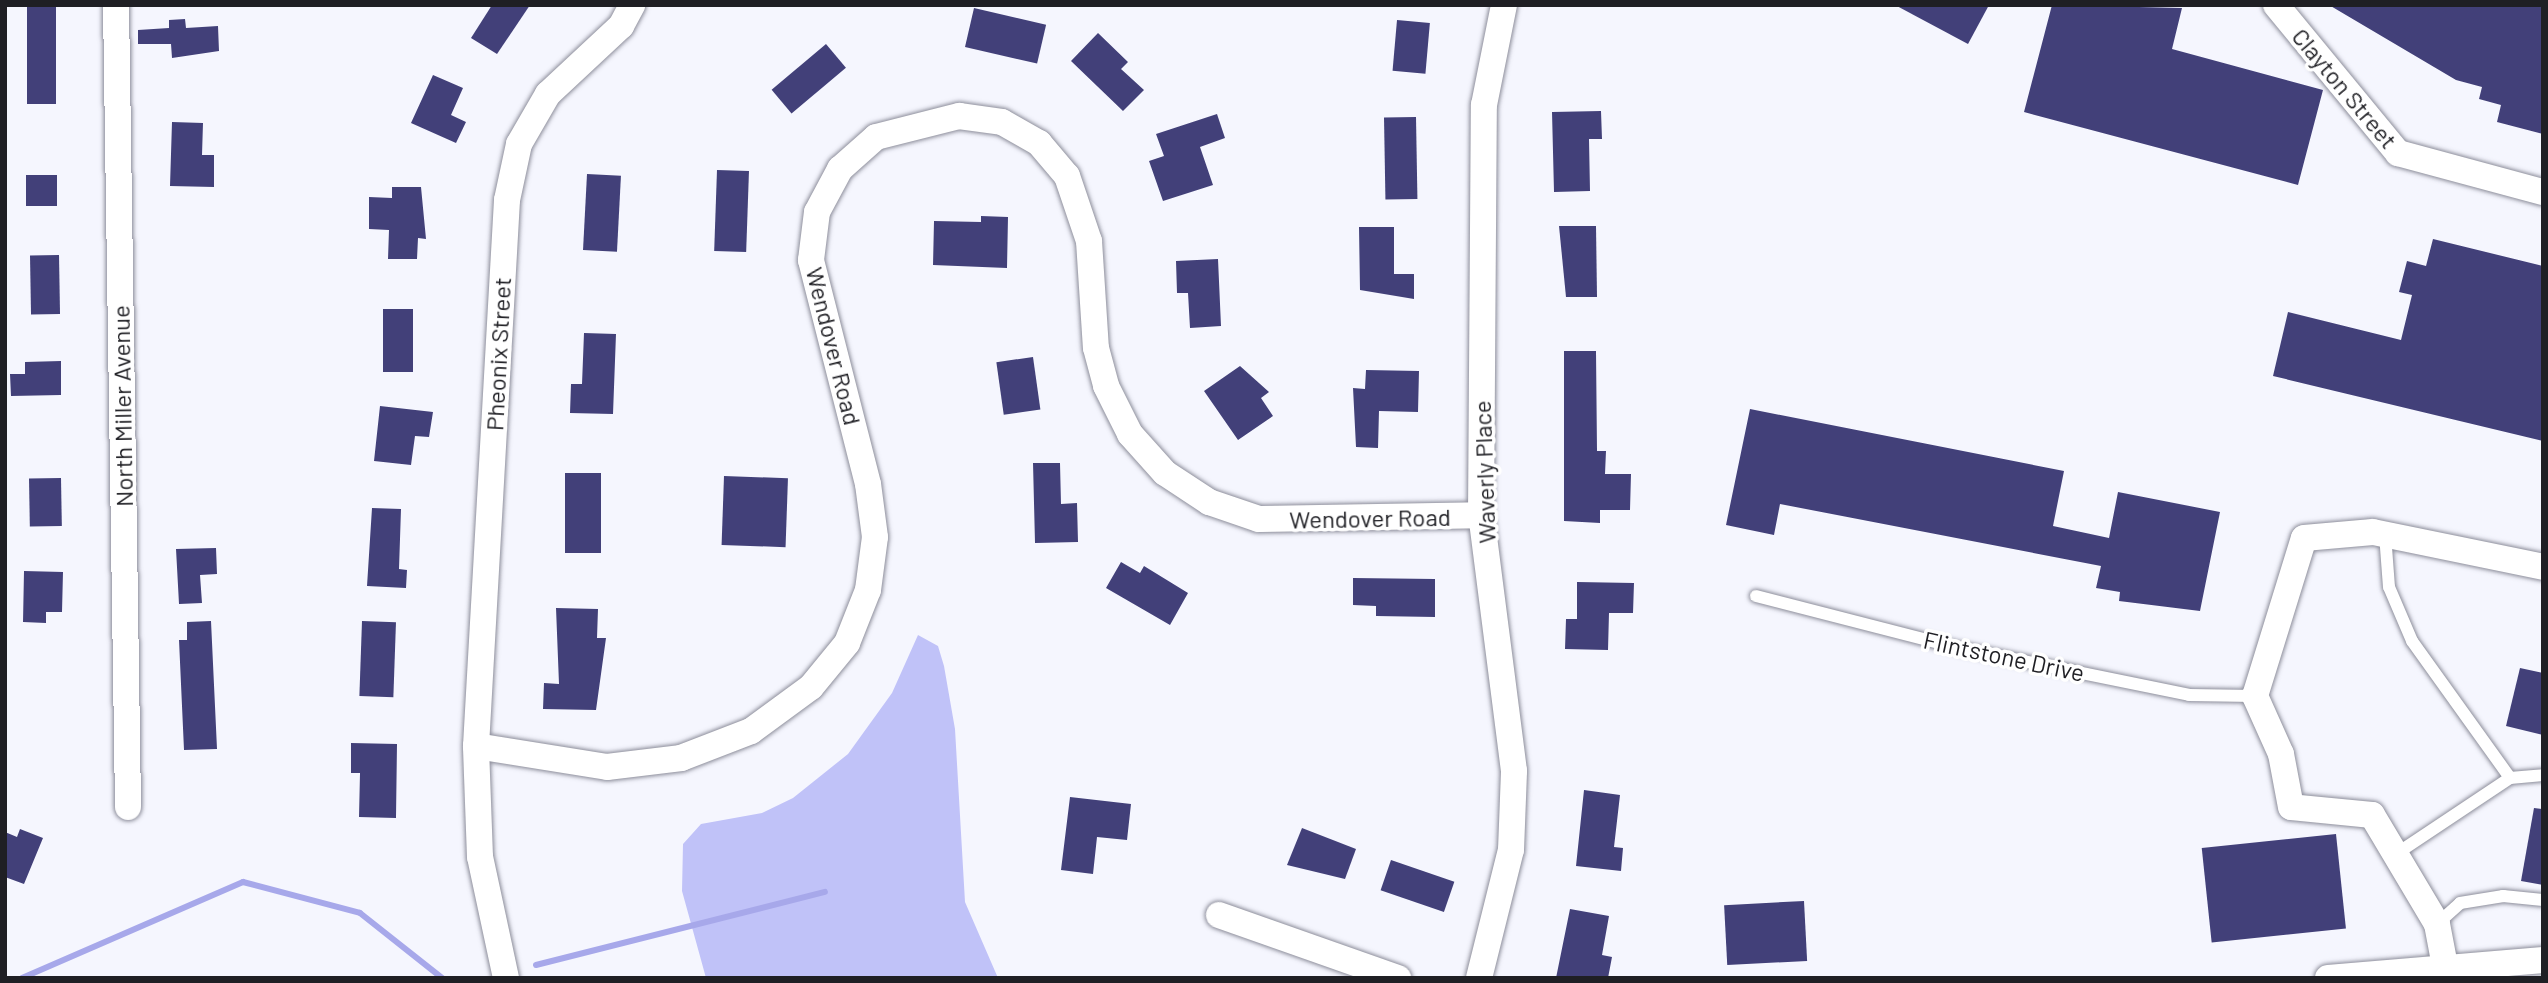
<!DOCTYPE html>
<style>
body{margin:0}
#map{position:relative;width:2548px;height:983px;overflow:hidden;background:#f5f6fe;font-family:Barlow,sans-serif}
div>[style]{position:absolute}
[style*='--x']{left:calc(var(--x)*1px);top:calc(var(--y)*1px);width:calc(var(--w)*1px);rotate:calc(var(--a)*1deg)}
.green>*{inset:0;background:#c0c2f8}
.stream>*{height:6px;margin:-3px;padding:0 3px;transform-origin:3px;border-radius:3px;background:#a7a8ea}
.building>*{inset:0;background:#424079;transform-origin:0 0}
.roads{filter:drop-shadow(0 0 2px #8d8e9b) drop-shadow(0 0 2px #8d8e9b)}
.lane>*{height:12px;margin:-6px;padding:0 6px;transform-origin:6px;border-radius:6px;background:#fff}
.street>*{height:26px;margin:-13px;padding:0 13px;transform-origin:13px;border-radius:13px;background:#fff}
span{translate:-50% -50%;white-space:nowrap;text-align:center;line-height:1.15;-webkit-text-stroke:7px #fff;paint-order:stroke}
.street-label{font-size:24px;color:#1f1f24}
.frame{position:absolute;inset:0;border:7px solid #1f1f24;pointer-events:none}
</style>
<div id="map">
<div class="green">
<div style="clip-path:polygon(918px 635px,938px 646px,944px 666px,955px 729px,965px 902px,998px 978px,706px 978px,682px 891px,683px 844px,701px 824px,762px 813px,793px 798px,848px 754px,892px 693px)"></div>
</div>
<div class="stream">
<div style="--x:536;--y:965;--w:298;--a:-14.2"></div>
<div style="--x:22;--y:978;--w:241;--a:-23.5"></div>
<div style="--x:243;--y:882;--w:121;--a:14.8"></div>
<div style="--x:360;--y:913;--w:105;--a:38.4"></div>
</div>
<div class="building">
<div style="left:27px;top:5px;width:29px;height:99px"></div>
<div style="clip-path:polygon(492px 5px,530px 5px,497px 54px,471px 38px)"></div>
<div style="clip-path:polygon(1895px 5px,1989px 5px,1968px 44px)"></div>
<div style="clip-path:polygon(2052px 5px,2182px 8px,2172px 49px,2323px 90px,2298px 185px,2024px 112px)"></div>
<div style="clip-path:polygon(2329px 5px,2543px 5px,2543px 134px,2497px 122px,2501px 105px,2479px 99px,2482px 87px,2456px 80px)"></div>
<div style="left:974px;top:8px;width:74px;height:40px;rotate:13deg"></div>
<div style="clip-path:polygon(185px 19px,186px 28px,218px 26px,219px 51px,172px 58px,171px 44px,138px 44px,138px 30px,169px 28px,169px 20px)"></div>
<div style="left:1397px;top:20px;width:33px;height:51px;rotate:5deg"></div>
<div style="clip-path:polygon(1098px 33px,1128px 62px,1121px 69px,1144px 90px,1123px 111px,1071px 61px)"></div>
<div style="left:826px;top:44px;width:31px;height:71px;rotate:50deg"></div>
<div style="clip-path:polygon(433px 75px,463px 88px,451px 115px,466px 122px,456px 143px,411px 123px)"></div>
<div style="clip-path:polygon(1601px 111px,1602px 139px,1589px 139px,1590px 191px,1554px 192px,1552px 112px)"></div>
<div style="clip-path:polygon(1217px 114px,1225px 138px,1200px 147px,1213px 185px,1163px 201px,1149px 161px,1164px 156px,1156px 134px)"></div>
<div style="left:1416px;top:117px;width:82px;height:32px;rotate:89deg"></div>
<div style="clip-path:polygon(172px 122px,203px 123px,202px 155px,214px 155px,214px 187px,170px 186px)"></div>
<div style="left:717px;top:170px;width:32px;height:81px;rotate:2deg"></div>
<div style="left:587px;top:174px;width:34px;height:76px;rotate:3deg"></div>
<div style="left:26px;top:175px;width:31px;height:31px"></div>
<div style="clip-path:polygon(392px 187px,421px 187px,426px 239px,418px 238px,417px 259px,388px 259px,389px 230px,369px 229px,369px 197px,392px 198px)"></div>
<div style="clip-path:polygon(981px 216px,1008px 217px,1007px 268px,933px 265px,934px 221px,981px 222px)"></div>
<div style="clip-path:polygon(1559px 226px,1596px 226px,1597px 297px,1566px 297px)"></div>
<div style="clip-path:polygon(1359px 227px,1394px 227px,1394px 274px,1414px 274px,1414px 299px,1360px 290px)"></div>
<div style="clip-path:polygon(2433px 239px,2543px 266px,2543px 441px,2273px 376px,2288px 312px,2401px 340px,2412px 295px,2399px 292px,2407px 261px,2426px 266px)"></div>
<div style="left:59px;top:255px;width:59px;height:29px;rotate:89deg"></div>
<div style="clip-path:polygon(1218px 259px,1221px 326px,1190px 328px,1188px 293px,1177px 293px,1176px 261px)"></div>
<div style="left:383px;top:309px;width:30px;height:63px"></div>
<div style="clip-path:polygon(584px 333px,616px 334px,613px 414px,570px 413px,571px 384px,582px 384px)"></div>
<div style="clip-path:polygon(1564px 351px,1596px 351px,1597px 451px,1606px 451px,1605px 474px,1631px 474px,1630px 510px,1600px 510px,1600px 523px,1564px 521px)"></div>
<div style="left:1033px;top:357px;width:53px;height:37px;rotate:82deg"></div>
<div style="clip-path:polygon(61px 361px,61px 395px,11px 396px,10px 374px,25px 374px,25px 362px)"></div>
<div style="clip-path:polygon(1240px 366px,1269px 392px,1261px 398px,1273px 416px,1238px 440px,1204px 391px)"></div>
<div style="clip-path:polygon(1366px 370px,1419px 371px,1418px 412px,1379px 411px,1378px 448px,1356px 447px,1353px 388px,1365px 389px)"></div>
<div style="clip-path:polygon(380px 406px,433px 412px,429px 437px,415px 436px,411px 465px,374px 461px)"></div>
<div style="clip-path:polygon(1750px 409px,2064px 471px,2053px 526px,2109px 538px,2118px 492px,2220px 512px,2200px 611px,2119px 601px,2120px 592px,2096px 588px,2101px 566px,1780px 504px,1774px 535px,1726px 525px)"></div>
<div style="clip-path:polygon(1033px 463px,1060px 463px,1061px 504px,1077px 503px,1078px 542px,1035px 543px)"></div>
<div style="left:565px;top:473px;width:36px;height:80px"></div>
<div style="left:724px;top:476px;width:64px;height:69px;rotate:2deg"></div>
<div style="left:61px;top:478px;width:48px;height:32px;rotate:89deg"></div>
<div style="clip-path:polygon(372px 508px,401px 509px,399px 569px,407px 570px,406px 588px,367px 586px)"></div>
<div style="clip-path:polygon(216px 548px,217px 574px,200px 575px,202px 603px,179px 604px,176px 549px)"></div>
<div style="clip-path:polygon(1121px 562px,1140px 573px,1144px 566px,1188px 593px,1170px 625px,1106px 588px)"></div>
<div style="clip-path:polygon(24px 571px,63px 572px,62px 612px,46px 612px,46px 623px,23px 622px)"></div>
<div style="clip-path:polygon(1353px 578px,1435px 579px,1435px 617px,1376px 616px,1376px 606px,1353px 605px)"></div>
<div style="clip-path:polygon(1577px 582px,1634px 583px,1633px 613px,1609px 613px,1608px 650px,1565px 649px,1566px 619px,1577px 619px)"></div>
<div style="clip-path:polygon(556px 608px,598px 609px,597px 638px,606px 638px,596px 710px,543px 709px,544px 683px,559px 684px)"></div>
<div style="clip-path:polygon(211px 621px,217px 749px,184px 750px,179px 640px,187px 640px,187px 622px)"></div>
<div style="left:362px;top:621px;width:34px;height:75px;rotate:2deg"></div>
<div style="clip-path:polygon(2520px 668px,2543px 673px,2543px 735px,2506px 726px)"></div>
<div style="clip-path:polygon(351px 743px,397px 744px,396px 818px,359px 817px,360px 773px,351px 773px)"></div>
<div style="clip-path:polygon(1584px 790px,1620px 795px,1614px 847px,1623px 848px,1621px 871px,1576px 866px)"></div>
<div style="clip-path:polygon(1070px 797px,1131px 804px,1127px 840px,1097px 837px,1093px 874px,1061px 870px)"></div>
<div style="clip-path:polygon(2534px 808px,2543px 809px,2543px 885px,2521px 881px)"></div>
<div style="clip-path:polygon(1302px 828px,1356px 849px,1345px 879px,1287px 865px)"></div>
<div style="clip-path:polygon(20px 829px,43px 838px,24px 884px,5px 877px,5px 832px,17px 837px)"></div>
<div style="left:2336px;top:834px;width:95px;height:135px;rotate:84deg"></div>
<div style="left:1391px;top:860px;width:67px;height:32px;rotate:19deg"></div>
<div style="left:1804px;top:901px;width:60px;height:80px;rotate:87deg"></div>
<div style="clip-path:polygon(1570px 909px,1609px 916px,1602px 955px,1612px 957px,1608px 978px,1556px 978px)"></div>
</div>
<div class="roads">
<div class="lane">
<div style="--x:2385;--y:534;--w:53;--a:85.7"></div>
<div style="--x:2389;--y:587;--w:59;--a:66.9"></div>
<div style="--x:2412;--y:641;--w:168;--a:54.4"></div>
<div style="--x:1756;--y:596;--w:210;--a:14.4"></div>
<div style="--x:1959;--y:648;--w:235;--a:11.5"></div>
<div style="--x:2189;--y:695;--w:66;--a:0.9"></div>
<div style="--x:2396;--y:854;--w:137;--a:-33.7"></div>
<div style="--x:2510;--y:778;--w:33;--a:-5"></div>
<div style="--x:2437;--y:924;--w:31;--a:-42"></div>
<div style="--x:2460;--y:903;--w:44;--a:-9.2"></div>
<div style="--x:2503;--y:896;--w:40;--a:5.7"></div>
</div>
<div class="street">
<div style="--x:116;--y:5;--w:802;--a:89.14"></div>
<div style="--x:2276;--y:5;--w:192;--a:50.5"></div>
<div style="--x:2398;--y:153;--w:150;--a:15.1"></div>
<div style="--x:476;--y:746;--w:133;--a:9.1"></div>
<div style="--x:607;--y:767;--w:75;--a:-6.9"></div>
<div style="--x:681;--y:758;--w:75;--a:-21.1"></div>
<div style="--x:751;--y:731;--w:74;--a:-36.3"></div>
<div style="--x:811;--y:687;--w:57;--a:-50.7"></div>
<div style="--x:847;--y:643;--w:57;--a:-68.4"></div>
<div style="--x:868;--y:590;--w:53;--a:-82.5"></div>
<div style="--x:875;--y:537;--w:53;--a:-97.5"></div>
<div style="--x:868;--y:484;--w:231;--a:-104.3"></div>
<div style="--x:811;--y:260;--w:48;--a:-82.9"></div>
<div style="--x:817;--y:212;--w:49;--a:-61.9"></div>
<div style="--x:840;--y:169;--w:48;--a:-41.6"></div>
<div style="--x:876;--y:137;--w:86;--a:-14.2"></div>
<div style="--x:959;--y:116;--w:43;--a:7.9"></div>
<div style="--x:1002;--y:122;--w:43;--a:29.6"></div>
<div style="--x:1039;--y:143;--w:43;--a:49.7"></div>
<div style="--x:1067;--y:176;--w:69;--a:71.3"></div>
<div style="--x:1089;--y:241;--w:107;--a:86.3"></div>
<div style="--x:1096;--y:348;--w:39;--a:75"></div>
<div style="--x:1106;--y:386;--w:54;--a:63.4"></div>
<div style="--x:1130;--y:434;--w:52;--a:48.1"></div>
<div style="--x:1165;--y:473;--w:53;--a:33.4"></div>
<div style="--x:1209;--y:502;--w:53;--a:18.8"></div>
<div style="--x:1259;--y:519;--w:222;--a:-1"></div>
<div style="--x:1219;--y:915;--w:190;--a:19.4"></div>
<div style="--x:2445;--y:966;--w:43;--a:-100.8"></div>
<div style="--x:2437;--y:924;--w:127;--a:-120.8"></div>
<div style="--x:2372;--y:815;--w:81;--a:-174.4"></div>
<div style="--x:2291;--y:807;--w:54;--a:-100.7"></div>
<div style="--x:2281;--y:754;--w:64;--a:-114.1"></div>
<div style="--x:2255;--y:696;--w:165;--a:-72.8"></div>
<div style="--x:2304;--y:538;--w:69;--a:-5"></div>
<div style="--x:2373;--y:532;--w:174;--a:11.6"></div>
<div style="--x:506;--y:978;--w:124;--a:-102.1"></div>
<div style="--x:480;--y:857;--w:111;--a:-92.1"></div>
<div style="--x:476;--y:746;--w:547;--a:-86.75"></div>
<div style="--x:507;--y:200;--w:57;--a:-77.9"></div>
<div style="--x:519;--y:144;--w:58;--a:-59.9"></div>
<div style="--x:548;--y:94;--w:100;--a:-43"></div>
<div style="--x:621;--y:26;--w:24;--a:-62"></div>
<div style="--x:1479;--y:978;--w:132;--a:-76"></div>
<div style="--x:1511;--y:850;--w:79;--a:-87.8"></div>
<div style="--x:1514;--y:771;--w:258;--a:-97.3"></div>
<div style="--x:1481;--y:515;--w:410;--a:-89.6"></div>
<div style="--x:1484;--y:105;--w:102;--a:-78.7"></div>
<div style="--x:2328;--y:978;--w:216;--a:-4.8"></div>
</div>
</div>
<div class="street-label">
<span style="left:2345px;top:88px;rotate:50deg">Clayton Street</span>
<span style="left:834px;top:346px;rotate:76deg">Wendover Road</span>
<span style="left:498px;top:354px;rotate:-87deg">Pheonix Street</span>
<span style="left:122px;top:406px;rotate:-91deg">North Miller Avenue</span>
<span style="left:1484px;top:472px;rotate:-92deg">Waverly Place</span>
<span style="left:1370px;top:518px;rotate:-1deg">Wendover Road</span>
<span style="left:2004px;top:656px;rotate:12deg">Flintstone Drive</span>
</div>
<div class="frame"></div>
</div>
